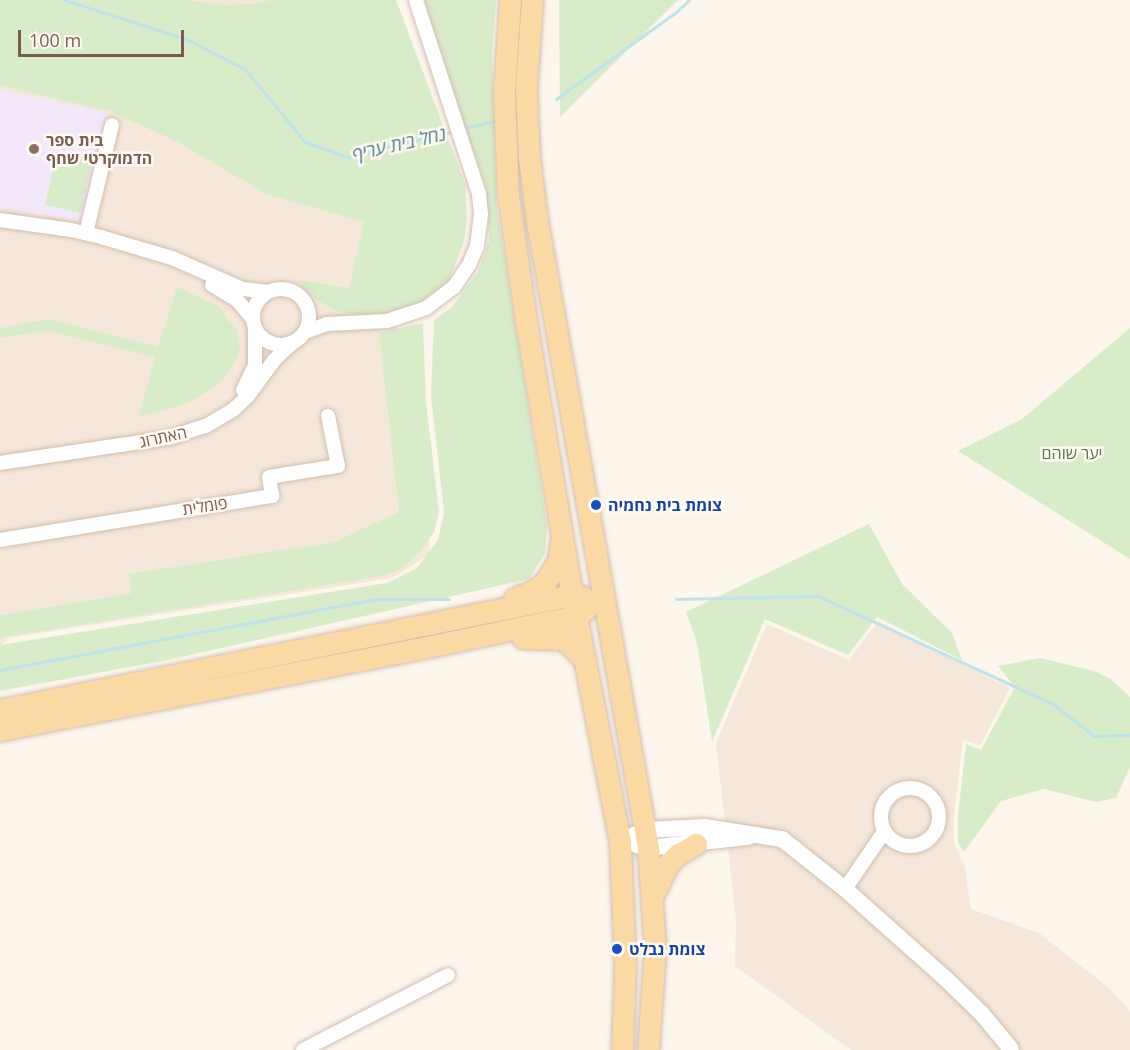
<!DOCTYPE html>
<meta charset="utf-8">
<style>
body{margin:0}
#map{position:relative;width:1130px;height:1050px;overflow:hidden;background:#fdf6ec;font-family:"Open Sans",Heebo,sans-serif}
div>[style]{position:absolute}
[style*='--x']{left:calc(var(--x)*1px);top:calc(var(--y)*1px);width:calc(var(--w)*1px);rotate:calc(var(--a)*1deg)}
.residential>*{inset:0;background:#f5e8da}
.education>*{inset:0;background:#f3e8fa}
.green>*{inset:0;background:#d8ecc9;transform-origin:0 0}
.stream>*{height:3px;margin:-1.5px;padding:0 1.5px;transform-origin:1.5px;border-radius:1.5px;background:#bfe3e8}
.roads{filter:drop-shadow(0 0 2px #d1beb0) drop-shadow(0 0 2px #d1beb0)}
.minor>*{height:14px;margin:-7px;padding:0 7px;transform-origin:7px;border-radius:7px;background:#fff}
.minor>.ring{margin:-7px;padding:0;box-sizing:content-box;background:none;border:14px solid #fff;border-radius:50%}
.tertiary>*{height:16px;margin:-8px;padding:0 8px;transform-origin:8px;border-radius:8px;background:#fff}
.primary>*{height:21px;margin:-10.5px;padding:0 10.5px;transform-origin:10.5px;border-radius:10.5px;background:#fbd9a5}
.dots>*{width:16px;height:16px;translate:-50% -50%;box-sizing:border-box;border:3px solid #fffaf3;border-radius:50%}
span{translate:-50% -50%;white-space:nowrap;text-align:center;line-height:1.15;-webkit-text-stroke:5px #fffaf3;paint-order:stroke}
.education-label{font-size:16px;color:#785e54;font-weight:700}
.left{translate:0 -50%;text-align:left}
.street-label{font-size:16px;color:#7a5c4d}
.park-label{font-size:16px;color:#537a41}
.transit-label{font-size:16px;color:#164399;font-weight:700}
.water-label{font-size:18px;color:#437c86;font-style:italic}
.scale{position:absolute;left:18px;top:30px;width:166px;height:27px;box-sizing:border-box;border:3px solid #7a5c4d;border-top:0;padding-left:8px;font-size:18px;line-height:21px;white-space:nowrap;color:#7a5c4d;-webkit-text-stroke:4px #fffaf3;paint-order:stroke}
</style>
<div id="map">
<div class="residential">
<div style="clip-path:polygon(0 0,326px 0,374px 206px,424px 473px,430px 554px,392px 578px,8px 638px,0 648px)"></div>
<div style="clip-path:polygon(878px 621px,1010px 688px,980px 746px,963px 739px,954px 816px,954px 843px,965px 867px,971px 909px,1039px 933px,1109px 988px,1130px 1011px,1130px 1050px,851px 1050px,735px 966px,736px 920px,716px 743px,767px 624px,849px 660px)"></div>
</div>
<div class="education">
<div style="clip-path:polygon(0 90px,107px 113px,82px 221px,0 208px)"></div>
</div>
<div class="green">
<div style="clip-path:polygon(0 0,189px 0,224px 5px,252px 4px,271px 0,396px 0,465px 184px,467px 219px,464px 242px,450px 278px,437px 293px,408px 309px,373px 315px,353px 315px,334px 310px,316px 299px,301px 287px,300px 280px,349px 288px,364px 222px,266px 194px,176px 141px,110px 111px,0 86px)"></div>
<div style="clip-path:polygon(418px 0,496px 0,492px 55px,497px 209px,547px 524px,545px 553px,529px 579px,168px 660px,0 691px,0 645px,387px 583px,417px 568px,438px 540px,444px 512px,431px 396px,434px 320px,452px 307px,478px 272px,489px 241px,486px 186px)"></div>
<div style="clip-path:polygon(559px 0,678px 0,560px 117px)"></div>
<div style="left:57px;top:153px;width:36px;height:53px;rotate:13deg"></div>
<div style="clip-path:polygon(177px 287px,219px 306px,237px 331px,240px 351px,227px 375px,211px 390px,191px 401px,164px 411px,139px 416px,155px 357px,48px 331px,0 338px,0 328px,49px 319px,158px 347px)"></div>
<div style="clip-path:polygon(423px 323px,426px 402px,439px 512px,434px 532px,419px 554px,404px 567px,383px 576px,0 638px,0 615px,132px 593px,129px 574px,334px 542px,399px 512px,379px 333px)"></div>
<div style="clip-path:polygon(1130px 328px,1130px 559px,958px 451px,1022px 419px)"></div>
<div style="clip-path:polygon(869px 524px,902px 584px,952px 633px,962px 660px,877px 617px,848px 655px,765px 619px,712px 742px,697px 643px,686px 612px)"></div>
<div style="clip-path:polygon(1040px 658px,1094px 671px,1111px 679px,1130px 697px,1130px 767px,1116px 798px,1096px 802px,1044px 789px,1001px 801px,964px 852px,958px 843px,958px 816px,966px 744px,981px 750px,1015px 687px,998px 666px)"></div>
</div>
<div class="stream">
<div style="--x:65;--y:0;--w:127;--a:17.9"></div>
<div style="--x:186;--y:39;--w:66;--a:27"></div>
<div style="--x:245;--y:69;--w:94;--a:50.6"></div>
<div style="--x:305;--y:142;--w:46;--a:19.2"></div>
<div style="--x:348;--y:157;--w:109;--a:-13.8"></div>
<div style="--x:556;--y:99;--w:147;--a:-35.9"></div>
<div style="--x:675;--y:13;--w:19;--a:-43"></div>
<div style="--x:461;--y:129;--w:34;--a:-14"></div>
<div style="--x:676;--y:599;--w:142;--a:-1.2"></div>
<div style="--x:818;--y:596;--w:259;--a:24.7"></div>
<div style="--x:1053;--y:704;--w:52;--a:38"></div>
<div style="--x:1094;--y:736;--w:36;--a:-2"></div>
<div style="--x:0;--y:670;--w:384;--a:-10.7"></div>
<div style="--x:377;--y:599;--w:72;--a:0"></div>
</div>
<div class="roads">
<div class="minor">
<div style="--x:0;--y:220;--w:72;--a:8"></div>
<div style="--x:71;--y:230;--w:31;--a:13"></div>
<div style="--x:101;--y:237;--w:74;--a:16.5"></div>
<div style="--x:172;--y:258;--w:77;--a:23.6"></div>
<div style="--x:243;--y:289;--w:25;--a:7"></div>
<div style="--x:86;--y:233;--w:111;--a:-76.5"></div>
<div style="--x:212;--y:285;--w:29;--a:31"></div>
<div style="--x:237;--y:300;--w:23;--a:50"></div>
<div class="ring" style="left:253px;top:289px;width:42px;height:42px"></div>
<div style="--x:305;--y:332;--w:23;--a:-20"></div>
<div style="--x:327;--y:324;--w:60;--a:-2.9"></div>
<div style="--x:387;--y:321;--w:41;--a:-18.4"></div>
<div style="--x:426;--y:308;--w:35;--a:-37"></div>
<div style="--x:454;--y:287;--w:27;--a:-56"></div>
<div style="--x:469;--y:265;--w:21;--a:-67"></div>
<div style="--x:477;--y:246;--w:32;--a:-83"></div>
<div style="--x:481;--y:214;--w:20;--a:-96"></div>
<div style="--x:479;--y:194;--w:204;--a:-108"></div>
<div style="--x:243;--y:390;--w:28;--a:-64"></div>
<div style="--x:255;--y:365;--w:36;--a:-90"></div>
<div style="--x:0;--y:463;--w:170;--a:-8.5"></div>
<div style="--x:168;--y:438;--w:40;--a:-18"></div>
<div style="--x:206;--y:426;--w:33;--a:-31"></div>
<div style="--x:234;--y:409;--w:18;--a:-43"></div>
<div style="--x:247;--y:397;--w:47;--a:-53.6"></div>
<div style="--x:275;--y:359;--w:23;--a:-43"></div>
<div style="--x:0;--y:540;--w:276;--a:-9.2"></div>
<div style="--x:272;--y:496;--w:19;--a:-99"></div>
<div style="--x:269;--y:477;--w:70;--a:-9.1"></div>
<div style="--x:338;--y:466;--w:51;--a:-101.3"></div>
<div class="ring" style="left:881px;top:788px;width:44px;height:44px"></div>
<div style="--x:845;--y:889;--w:69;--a:-55.6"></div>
<div style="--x:303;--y:1050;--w:163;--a:-27.3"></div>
</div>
<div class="tertiary">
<div style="--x:620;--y:842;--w:28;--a:-26"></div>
<div style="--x:645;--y:830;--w:60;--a:-2.9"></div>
<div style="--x:705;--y:827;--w:78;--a:8.9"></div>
<div style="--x:782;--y:839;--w:80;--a:38.4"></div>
<div style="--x:845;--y:889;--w:134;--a:41.7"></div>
<div style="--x:945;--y:978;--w:52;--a:44.2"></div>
<div style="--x:982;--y:1014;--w:45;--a:50.4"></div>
<div style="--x:636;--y:845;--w:12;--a:14"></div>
<div style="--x:648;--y:848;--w:101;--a:-6.3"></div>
</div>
<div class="primary">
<div style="--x:510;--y:0;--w:92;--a:93.7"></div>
<div style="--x:504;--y:92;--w:103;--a:87.8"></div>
<div style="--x:508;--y:195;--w:127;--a:81.9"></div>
<div style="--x:526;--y:321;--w:278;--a:80.5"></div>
<div style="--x:572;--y:595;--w:252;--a:79"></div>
<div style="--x:620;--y:842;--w:124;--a:87.7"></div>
<div style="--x:625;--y:966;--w:84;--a:92"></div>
<div style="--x:532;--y:0;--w:89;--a:93.9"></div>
<div style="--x:526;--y:89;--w:69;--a:87.5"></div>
<div style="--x:529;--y:158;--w:64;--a:82.8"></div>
<div style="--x:537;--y:221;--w:637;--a:79.96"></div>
<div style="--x:648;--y:848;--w:100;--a:86"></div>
<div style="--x:655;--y:948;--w:102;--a:93.9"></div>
<div style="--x:514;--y:599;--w:23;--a:-23"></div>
<div style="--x:535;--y:590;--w:14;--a:-39"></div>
<div style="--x:546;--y:581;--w:23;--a:-59"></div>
<div style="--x:558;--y:561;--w:19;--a:-81"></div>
<div style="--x:523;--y:638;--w:41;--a:1.4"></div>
<div style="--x:564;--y:639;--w:30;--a:45"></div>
<div style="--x:0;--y:710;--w:583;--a:-11.37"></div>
<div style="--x:572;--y:595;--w:12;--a:9"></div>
<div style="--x:0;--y:730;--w:435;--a:-11"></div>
<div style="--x:427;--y:647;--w:152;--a:-11.8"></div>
<div style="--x:576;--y:616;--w:12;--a:-35"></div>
<div style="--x:653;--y:895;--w:34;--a:-64"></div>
<div style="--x:668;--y:864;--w:13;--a:-45"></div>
<div style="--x:677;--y:855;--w:22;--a:-30"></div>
</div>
</div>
<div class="dots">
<div style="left:34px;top:149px;background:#8d6e63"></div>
<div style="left:596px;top:505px;background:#1a4fb4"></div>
<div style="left:617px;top:949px;background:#1a4fb4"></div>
</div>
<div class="education-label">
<span class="left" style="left:46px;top:149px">בית ספר<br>הדמוקרטי שחף</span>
</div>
<div class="street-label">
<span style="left:163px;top:437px;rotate:-12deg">האתרוג</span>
<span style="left:205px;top:506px;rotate:-9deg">פומלית</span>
</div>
<div class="park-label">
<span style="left:1072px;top:453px">יער שוהם</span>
</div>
<div class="transit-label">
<span class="left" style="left:608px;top:505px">צומת בית נחמיה</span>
<span class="left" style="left:629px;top:949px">צומת נבלט</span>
</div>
<div class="water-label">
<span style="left:399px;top:144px;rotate:-13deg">נחל בית עריף</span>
</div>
<div class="scale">100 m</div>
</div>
